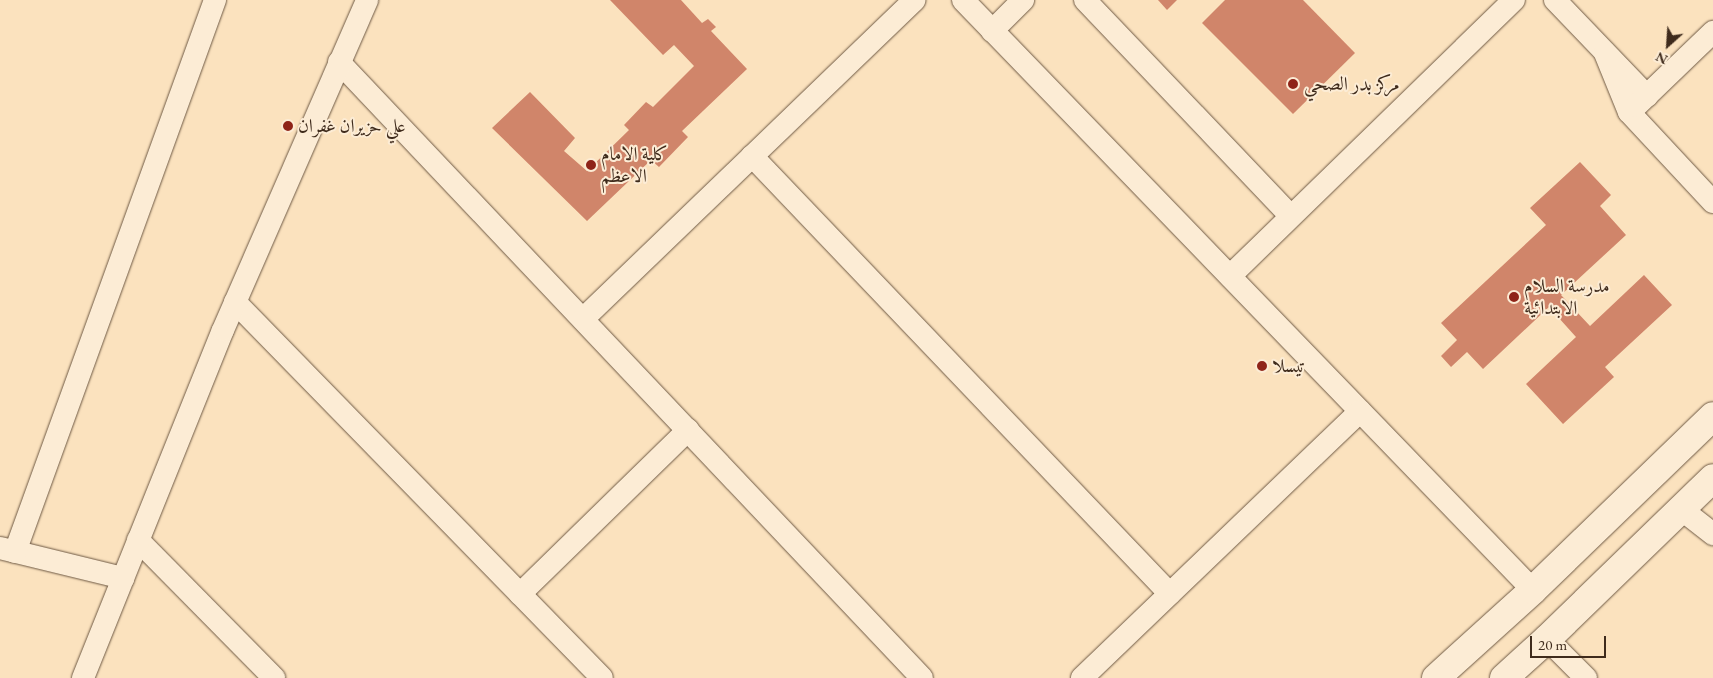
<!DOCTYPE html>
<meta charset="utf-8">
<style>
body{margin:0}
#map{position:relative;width:1713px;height:678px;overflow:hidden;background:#fbe2be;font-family:"EB Garamond",Amiri,serif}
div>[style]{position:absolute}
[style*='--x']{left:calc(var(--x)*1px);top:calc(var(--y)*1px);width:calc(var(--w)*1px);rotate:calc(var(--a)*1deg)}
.building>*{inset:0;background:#d0856a}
.roads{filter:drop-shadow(0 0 1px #6e5944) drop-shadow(0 0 1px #6e5944)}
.street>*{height:22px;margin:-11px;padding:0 11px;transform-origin:11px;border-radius:11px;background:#fcecd5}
.secondary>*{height:28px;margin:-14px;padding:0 14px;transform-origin:14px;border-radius:14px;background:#fcecd5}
.dots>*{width:14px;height:14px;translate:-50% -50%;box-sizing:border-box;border:2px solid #fcecd5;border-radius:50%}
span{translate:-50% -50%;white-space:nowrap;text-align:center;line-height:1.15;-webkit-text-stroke:4px #fcecd5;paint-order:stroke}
.poi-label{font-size:19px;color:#3f2b1c}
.left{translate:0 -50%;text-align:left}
.north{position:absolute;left:1643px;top:20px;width:50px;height:50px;-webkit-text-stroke:4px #fcecd5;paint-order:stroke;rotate:206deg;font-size:14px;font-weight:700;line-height:20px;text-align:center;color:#3f2b1c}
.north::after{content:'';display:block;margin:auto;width:18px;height:22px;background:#3f2b1c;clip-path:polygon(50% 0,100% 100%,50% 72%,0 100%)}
.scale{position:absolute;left:1530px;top:636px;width:76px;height:22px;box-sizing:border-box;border:2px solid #3f2b1c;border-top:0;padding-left:6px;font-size:15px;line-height:18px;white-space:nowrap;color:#3f2b1c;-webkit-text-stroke:4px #fcecd5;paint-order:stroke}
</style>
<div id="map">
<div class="building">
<div style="clip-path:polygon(610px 0,681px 0,702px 23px,708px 19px,716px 27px,711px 31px,747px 69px,682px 131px,688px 137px,659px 167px,651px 160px,587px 221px,492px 128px,530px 92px,575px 138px,564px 151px,587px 171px,629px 130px,624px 125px,646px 102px,653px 107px,694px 66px,674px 45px,663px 55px)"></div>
<div style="clip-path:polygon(1158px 0,1177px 0,1167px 10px)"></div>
<div style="clip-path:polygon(1225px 0,1303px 0,1355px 53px,1293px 114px,1202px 23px)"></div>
<div style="clip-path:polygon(1580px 162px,1611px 195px,1600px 206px,1626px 235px,1561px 295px,1590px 326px,1644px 275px,1672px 305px,1605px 367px,1614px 377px,1563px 424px,1526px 384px,1576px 337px,1549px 307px,1483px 369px,1467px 352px,1451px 367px,1441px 356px,1457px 340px,1441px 323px,1546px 225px,1530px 208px)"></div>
</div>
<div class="roads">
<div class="street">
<div style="--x:963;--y:0;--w:571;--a:45.99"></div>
<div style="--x:1085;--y:0;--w:298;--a:46.4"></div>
<div style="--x:1555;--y:0;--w:133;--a:46.2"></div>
<div style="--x:992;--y:31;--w:44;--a:-45"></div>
<div style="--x:1605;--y:53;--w:64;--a:67.9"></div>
<div style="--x:1629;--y:112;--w:123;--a:47"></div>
<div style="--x:339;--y:62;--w:848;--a:46.58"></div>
<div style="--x:1636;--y:106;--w:107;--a:-43.9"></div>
<div style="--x:752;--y:156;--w:605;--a:46.34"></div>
<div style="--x:1230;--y:276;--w:396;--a:-44.2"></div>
<div style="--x:235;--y:302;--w:525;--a:45.69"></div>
<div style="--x:583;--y:319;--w:460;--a:-43.9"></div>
<div style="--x:1681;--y:509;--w:41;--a:38"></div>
<div style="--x:138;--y:540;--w:194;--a:45.4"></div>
<div style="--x:0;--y:548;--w:127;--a:13.7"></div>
<div style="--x:15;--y:552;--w:587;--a:-70.08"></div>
<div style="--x:520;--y:594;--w:235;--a:-44.3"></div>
<div style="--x:1547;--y:639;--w:55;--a:45"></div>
<div style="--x:83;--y:678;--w:375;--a:-68.1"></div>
<div style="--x:223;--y:330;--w:360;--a:-66.4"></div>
<div style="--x:1082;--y:678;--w:385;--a:-43.8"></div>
<div style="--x:1360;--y:411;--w:249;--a:46"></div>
</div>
<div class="secondary">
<div style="--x:1436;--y:678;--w:131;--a:-42.2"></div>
<div style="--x:1533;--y:590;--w:250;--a:-44"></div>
<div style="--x:1504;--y:678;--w:58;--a:-42.2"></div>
<div style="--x:1547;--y:639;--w:231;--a:-44.1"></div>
</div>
</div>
<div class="dots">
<div style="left:1293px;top:84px;background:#8f2418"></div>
<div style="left:288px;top:126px;background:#8f2418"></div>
<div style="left:591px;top:165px;background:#8f2418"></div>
<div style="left:1514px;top:297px;background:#8f2418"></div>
<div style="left:1262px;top:366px;background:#8f2418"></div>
</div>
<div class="poi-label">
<span class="left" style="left:1304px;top:84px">مركز بدر الصحي</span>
<span class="left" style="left:298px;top:126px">علي حزيران غفران</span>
<span class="left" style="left:601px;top:165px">كلية الامام<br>الاعظم</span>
<span class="left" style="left:1524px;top:297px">مدرسة السلام<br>الابتدائية</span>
<span class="left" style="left:1272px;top:366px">تيسلا</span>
</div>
<div class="north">N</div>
<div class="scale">20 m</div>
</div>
